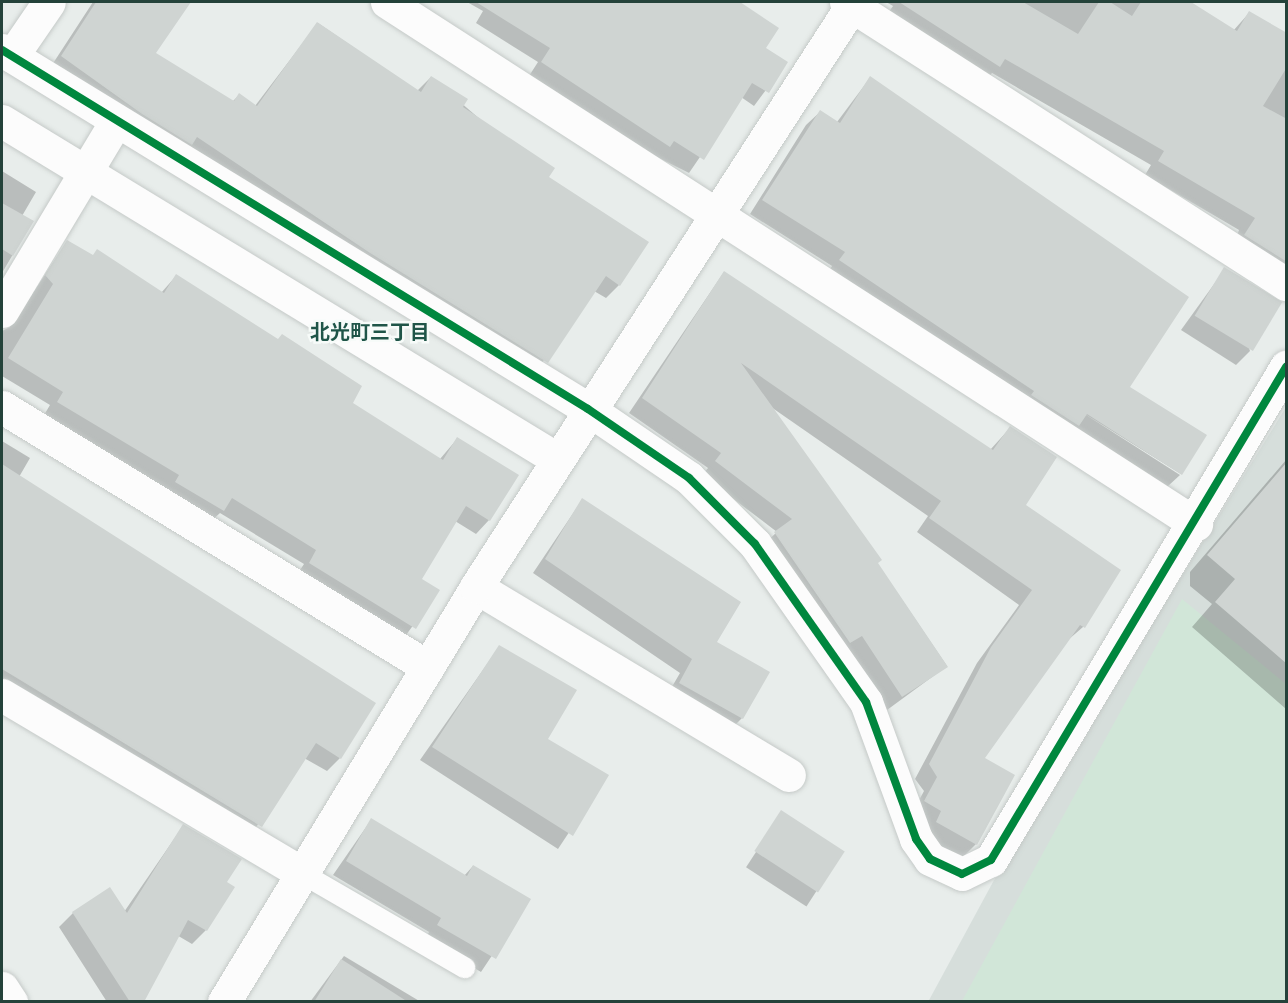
<!DOCTYPE html>
<meta charset="utf-8">
<style>
body{margin:0}
#map{position:relative;width:1288px;height:1003px;overflow:hidden;background:#e8edeb;font-family:Barlow,"Noto Sans JP",sans-serif}
div>[style]{position:absolute}
[style*='--x']{left:calc(var(--x)*1px);top:calc(var(--y)*1px);width:calc(var(--w)*1px);rotate:calc(var(--a)*1deg)}
.built>*{inset:0;background:#d6dedb}
.green>*{inset:0;background:#d1e6d8}
.shadow>*{inset:0;background:#0003;transform-origin:0 0}
.building>*{inset:0;background:#cfd4d2;transform-origin:0 0}
.roads{filter:drop-shadow(0 0 2px #c5cac8) drop-shadow(0 0 2px #c5cac8)}
.lane>*{height:21px;margin:-10.5px;padding:0 10.5px;transform-origin:10.5px;border-radius:10.5px;background:#fcfcfc}
.street>*{height:33px;margin:-16.5px;padding:0 16.5px;transform-origin:16.5px;border-radius:16.5px;background:#fcfcfc}
.cycleway>*{height:8px;margin:-4px;padding:0 4px;transform-origin:4px;border-radius:4px;background:#00873e}
span{translate:-50% -50%;white-space:nowrap;text-align:center;line-height:1.15;-webkit-text-stroke:5px #f7fbf9;paint-order:stroke}
.neighbourhood-label{font-size:20px;color:#1f5548;font-weight:700}
.frame{position:absolute;inset:0;border:3px solid #24423a;pointer-events:none}
</style>
<div id="map">
<div class="built">
<div style="clip-path:polygon(1286px 407px,1286px 1001px,928px 1002px,993px 882px)"></div>
</div>
<div class="green">
<div style="clip-path:polygon(1182px 599px,1286px 684px,1286px 1001px,962px 1001px)"></div>
</div>
<div class="shadow">
<div style="clip-path:polygon(93px 2px,189px 2px,154px 54px,232px 102px,239px 95px,255px 106px,318px 23px,417px 91px,431px 77px,547px 177px,619px 285px,606px 298px,594px 291px,533px 375px,48px 71px)"></div>
<div style="clip-path:polygon(467px 2px,737px 2px,777px 28px,764px 49px,786px 63px,754px 106px,741px 97px,689px 173px,637px 147px,529px 76px,538px 62px,476px 23px,483px 11px)"></div>
<div style="clip-path:polygon(886px 2px,1188px 2px,1233px 31px,1249px 13px,1286px 35px,1286px 285px,1232px 249px,1239px 230px,1145px 175px,1151px 165px,992px 73px,986px 80px,886px 16px,893px 6px)"></div>
<div style="clip-path:polygon(870px 78px,1187px 298px,1128px 387px,1205px 435px,1181px 474px,1080px 411px,1180px 475px,1167px 487px,1075px 428px,1064px 439px,1019px 409px,1022px 405px,827px 274px,832px 266px,750px 214px,806px 125px,820px 112px,837px 122px)"></div>
<div style="clip-path:polygon(2px 171px,36px 192px,22px 216px,32px 222px,2px 273px)"></div>
<div style="clip-path:polygon(67px 242px,161px 293px,176px 276px,351px 404px,440px 459px,457px 439px,489px 520px,476px 534px,455px 521px,419px 579px,438px 591px,401px 642px,296px 576px,304px 564px,220px 513px,209px 523px,44px 415px,50px 405px,2px 376px,2px 331px,10px 327px)"></div>
<div style="clip-path:polygon(1225px 269px,1250px 351px,1236px 365px,1181px 330px)"></div>
<div style="clip-path:polygon(724px 272px,990px 450px,1010px 428px,1024px 505px,1119px 570px,1083px 627px,1068px 640px,983px 759px,976px 844px,962px 858px,923px 836px,911px 815px,924px 791px,915px 779px,977px 663px,1019px 605px,917px 532px,928px 516px,771px 407px,947px 666px,887px 710px,847px 648px,761px 547px,777px 532px,702px 475px,708px 468px,629px 413px)"></div>
<div style="clip-path:polygon(2px 441px,30px 458px,19px 477px,340px 758px,327px 771px,304px 758px,247px 840px,2px 690px)"></div>
<div style="clip-path:polygon(1286px 460px,1286px 709px,1192px 627px,1212px 604px,1190px 586px,1190px 572px)"></div>
<div style="clip-path:polygon(582px 500px,715px 643px,742px 718px,728px 732px,666px 697px,680px 673px,533px 573px)"></div>
<div style="clip-path:polygon(499px 647px,546px 739px,607px 775px,558px 849px,420px 760px)"></div>
<div style="left:782px;top:812px;width:72px;height:66px;rotate:33deg"></div>
<div style="clip-path:polygon(371px 820px,464px 876px,473px 866px,529px 900px,481px 972px,425px 939px,429px 932px,333px 875px)"></div>
<div style="clip-path:polygon(183px 826px,225px 882px,206px 930px,192px 944px,175px 934px,142px 1002px,107px 1002px,59px 927px,73px 913px,124px 912px)"></div>
<div style="clip-path:polygon(344px 956px,421px 1002px,310px 1002px)"></div>
</div>
<div class="building">
<div style="clip-path:polygon(96px 2px,191px 2px,156px 53px,234px 101px,239px 93px,257px 106px,317px 22px,421px 92px,431px 76px,468px 99px,463px 107px,555px 168px,549px 177px,649px 242px,620px 286px,606px 276px,548px 363px,370px 253px,197px 137px,192px 145px,142px 114px,61px 56px)"></div>
<div style="clip-path:polygon(476px 2px,740px 2px,779px 28px,766px 48px,788px 62px,769px 93px,752px 83px,704px 160px,674px 141px,670px 147px,541px 62px,550px 48px)"></div>
<div style="clip-path:polygon(899px 2px,1023px 2px,1078px 34px,1099px 2px,1110px 2px,1132px 16px,1141px 2px,1191px 2px,1237px 31px,1249px 11px,1287px 33px,1287px 67px,1263px 106px,1287px 119px,1287px 262px,1244px 235px,1255px 218px,1158px 161px,1164px 151px,1005px 59px,1000px 67px)"></div>
<div style="clip-path:polygon(870px 76px,1189px 297px,1130px 387px,1207px 435px,1182px 475px,1087px 414px,1079px 426px,1031px 395px,1034px 391px,839px 260px,845px 252px,762px 200px,820px 110px,840px 123px)"></div>
<div style="clip-path:polygon(2px 203px,34px 221px,13px 256px,2px 249px)"></div>
<div style="clip-path:polygon(67px 240px,93px 255px,97px 249px,164px 293px,176px 274px,278px 339px,282px 334px,362px 386px,353px 403px,443px 460px,457px 437px,519px 475px,490px 521px,466px 506px,422px 579px,440px 590px,416px 629px,309px 563px,316px 550px,232px 498px,224px 511px,175px 482px,179px 475px,57px 402px,63px 392px,8px 358px,53px 284px,45px 275px)"></div>
<div style="left:1224px;top:267px;width:68px;height:57px;rotate:31deg"></div>
<div style="clip-path:polygon(724px 271px,993px 450px,1010px 426px,1057px 457px,1026px 505px,1121px 570px,1085px 628px,1080px 625px,985px 758px,1015px 775px,977px 845px,936px 822px,941px 811px,924px 801px,937px 777px,929px 764px,991px 647px,1032px 590px,929px 518px,941px 501px,741px 363px,882px 560px,878px 563px,948px 667px,902px 697px,862px 636px,850px 643px,774px 532px,792px 519px,715px 461px,721px 453px,642px 398px)"></div>
<div style="clip-path:polygon(1287px 462px,1287px 664px,1215px 602px,1235px 579px,1207px 555px)"></div>
<div style="clip-path:polygon(2px 464px,376px 703px,341px 759px,316px 743px,262px 827px,2px 669px)"></div>
<div style="clip-path:polygon(582px 498px,741px 602px,717px 642px,770px 672px,743px 719px,679px 683px,692px 659px,545px 559px)"></div>
<div style="clip-path:polygon(499px 645px,577px 690px,548px 739px,609px 775px,573px 836px,432px 747px)"></div>
<div style="left:781px;top:810px;width:76px;height:49px;rotate:33deg"></div>
<div style="clip-path:polygon(371px 818px,467px 876px,473px 865px,531px 899px,496px 959px,437px 925px,441px 918px,346px 861px)"></div>
<div style="clip-path:polygon(183px 824px,242px 859px,227px 882px,235px 887px,207px 931px,188px 920px,144px 1002px,130px 1002px,72px 912px,110px 887px,127px 913px)"></div>
<div style="clip-path:polygon(341px 959px,408px 1002px,314px 1002px)"></div>
</div>
<div class="roads">
<div class="lane">
<div style="--x:300;--y:872;--w:190;--a:30.1"></div>
</div>
<div class="street">
<div style="--x:387;--y:2;--w:963;--a:32.83"></div>
<div style="--x:846;--y:2;--w:523;--a:32.66"></div>
<div style="--x:2;--y:50;--w:687;--a:31.49"></div>
<div style="--x:588;--y:409;--w:122;--a:34.3"></div>
<div style="--x:689;--y:478;--w:93;--a:45"></div>
<div style="--x:755;--y:544;--w:193;--a:54.9"></div>
<div style="--x:866;--y:702;--w:146;--a:69.9"></div>
<div style="--x:916;--y:839;--w:24;--a:55"></div>
<div style="--x:930;--y:859;--w:35;--a:25"></div>
<div style="--x:962;--y:874;--w:32;--a:-26"></div>
<div style="--x:991;--y:860;--w:575;--a:-59.1"></div>
<div style="--x:12;--y:56;--w:65;--a:-55.6"></div>
<div style="--x:2;--y:121;--w:650;--a:31.34"></div>
<div style="--x:2;--y:311;--w:219;--a:-59"></div>
<div style="--x:2;--y:407;--w:499;--a:31.4"></div>
<div style="--x:476;--y:587;--w:365;--a:31"></div>
<div style="--x:2;--y:695;--w:347;--a:30.7"></div>
<div style="--x:2;--y:988;--w:17;--a:57"></div>
<div style="--x:224;--y:1002;--w:486;--a:-58.7"></div>
<div style="--x:476;--y:587;--w:696;--a:-57.13"></div>
</div>
</div>
<div class="cycleway">
<div style="--x:2;--y:50;--w:687;--a:31.49"></div>
<div style="--x:588;--y:409;--w:122;--a:34.3"></div>
<div style="--x:689;--y:478;--w:93;--a:45"></div>
<div style="--x:755;--y:544;--w:193;--a:54.9"></div>
<div style="--x:866;--y:702;--w:146;--a:69.9"></div>
<div style="--x:916;--y:839;--w:24;--a:55"></div>
<div style="--x:930;--y:859;--w:35;--a:25"></div>
<div style="--x:962;--y:874;--w:32;--a:-26"></div>
<div style="--x:991;--y:860;--w:575;--a:-59.1"></div>
</div>
<div class="neighbourhood-label">
<span style="left:370px;top:331px">北光町三丁目</span>
</div>
<div class="frame"></div>
</div>
